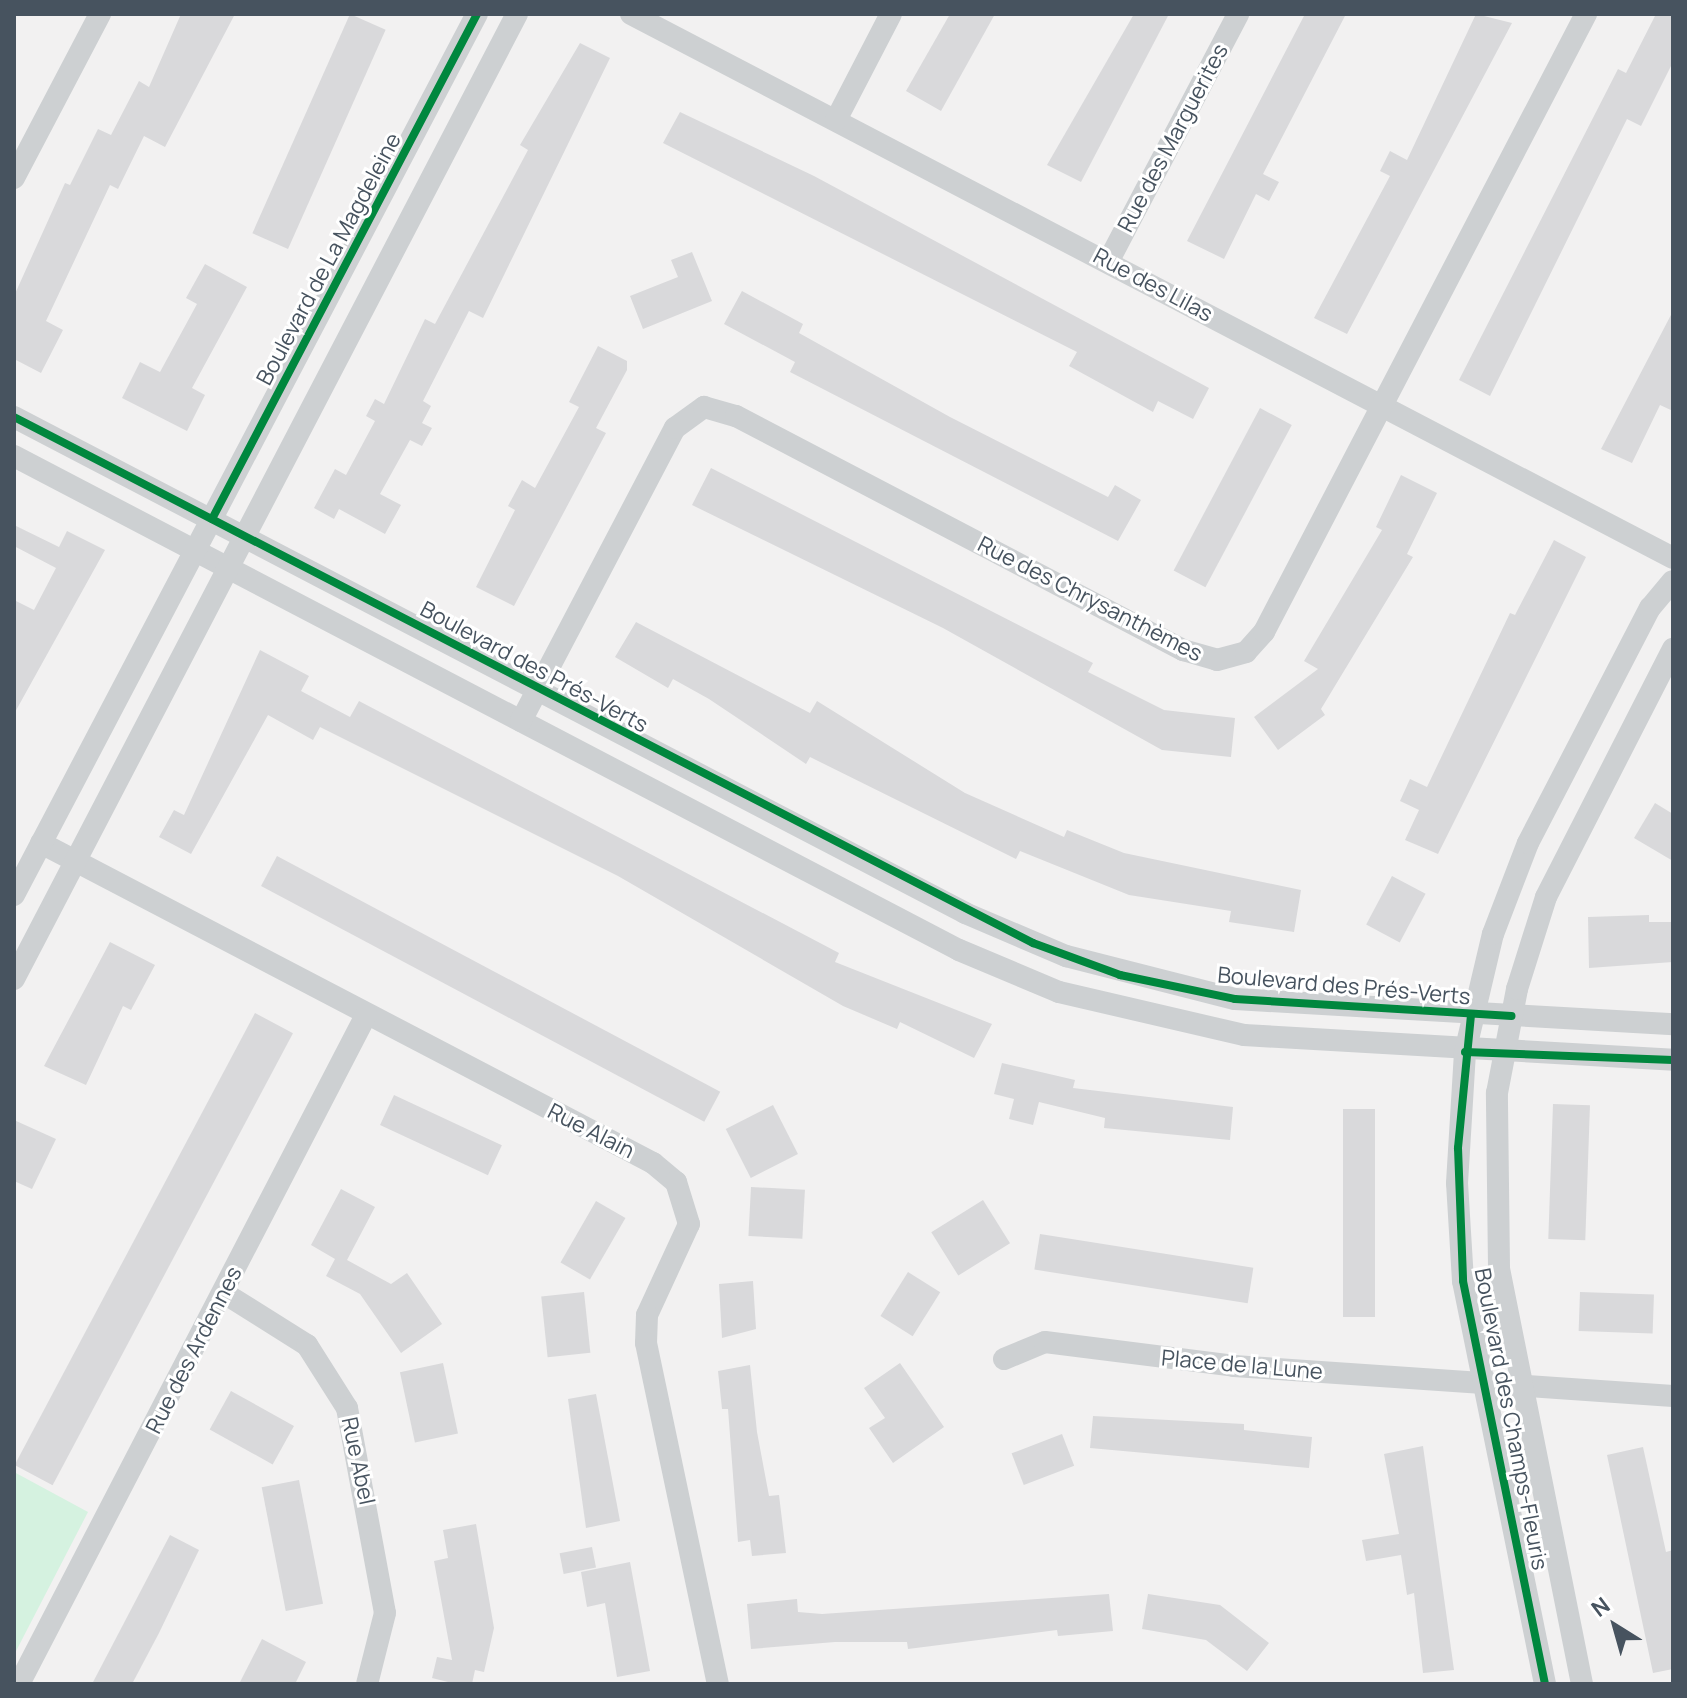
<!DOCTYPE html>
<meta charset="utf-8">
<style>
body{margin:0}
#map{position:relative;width:1687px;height:1698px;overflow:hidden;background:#f2f1f1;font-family:Manrope,sans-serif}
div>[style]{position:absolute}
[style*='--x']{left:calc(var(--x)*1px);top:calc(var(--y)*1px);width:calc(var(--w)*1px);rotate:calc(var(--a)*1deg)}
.green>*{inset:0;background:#d5f2e0}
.building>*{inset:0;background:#d9d9db;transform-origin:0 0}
.street>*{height:22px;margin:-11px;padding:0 11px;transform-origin:11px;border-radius:11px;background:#cdd0d2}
.cycleway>*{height:8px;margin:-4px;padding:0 4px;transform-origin:4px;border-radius:4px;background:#00873e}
span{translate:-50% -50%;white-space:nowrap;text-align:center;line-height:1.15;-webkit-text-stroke:6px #fff;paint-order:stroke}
.street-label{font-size:22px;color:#47535f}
.frame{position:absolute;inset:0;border:16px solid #47535f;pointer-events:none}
.north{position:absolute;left:1575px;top:1586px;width:80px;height:80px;-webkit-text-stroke:6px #fff;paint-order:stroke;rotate:323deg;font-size:22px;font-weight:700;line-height:32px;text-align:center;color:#47535f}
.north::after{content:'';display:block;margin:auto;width:28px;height:36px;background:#47535f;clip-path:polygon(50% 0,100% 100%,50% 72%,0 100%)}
</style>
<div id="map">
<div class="green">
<div style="clip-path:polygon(14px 1472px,88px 1512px,14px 1655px)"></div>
</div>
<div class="building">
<div style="clip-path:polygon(181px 14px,235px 14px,165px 147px,144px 136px,118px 189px,110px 185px,46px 321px,63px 330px,41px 373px,14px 359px,14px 296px,65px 183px,70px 185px,98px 129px,111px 135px,139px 81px,149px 87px)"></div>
<div style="left:350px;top:14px;width:39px;height:240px;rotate:24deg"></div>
<div style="clip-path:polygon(950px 14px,995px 14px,941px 111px,906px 91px)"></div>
<div style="clip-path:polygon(1134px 14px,1169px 14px,1081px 182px,1047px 165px)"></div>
<div style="clip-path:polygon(1305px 14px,1346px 14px,1263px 174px,1279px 182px,1269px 201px,1256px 194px,1224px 259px,1187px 241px)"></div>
<div style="clip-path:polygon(1476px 14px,1512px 23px,1347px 334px,1314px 318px,1390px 176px,1380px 171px,1390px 151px,1407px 160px)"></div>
<div style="clip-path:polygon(1656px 14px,1673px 14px,1673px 62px,1641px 126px,1627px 119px,1490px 396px,1459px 380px,1618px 69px,1626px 73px)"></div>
<div style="clip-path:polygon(580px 43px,610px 58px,483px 318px,469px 311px,423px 401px,431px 406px,422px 423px,432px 428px,422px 446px,410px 440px,380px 494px,401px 505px,385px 534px,339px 509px,334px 519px,314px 508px,335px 469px,346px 475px,375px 421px,366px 416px,375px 399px,384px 404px,425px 319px,435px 324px,528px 150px,520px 145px)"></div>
<div style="clip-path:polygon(680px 112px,814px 176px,1209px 388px,1193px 419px,1158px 401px,1153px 412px,1069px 366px,1077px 352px,663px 143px)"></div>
<div style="clip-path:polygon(692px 252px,712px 301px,643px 329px,630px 296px,678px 277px,671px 260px)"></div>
<div style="clip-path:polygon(205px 264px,247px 287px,192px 388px,205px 395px,187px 431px,122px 398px,140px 362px,160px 372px,197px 304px,186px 298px)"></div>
<div style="clip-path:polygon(742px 291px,803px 324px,799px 333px,950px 417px,1108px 497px,1115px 485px,1141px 500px,1118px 541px,790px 372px,795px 362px,724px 324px)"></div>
<div style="clip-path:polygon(1673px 311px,1673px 411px,1660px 405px,1632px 463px,1601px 449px)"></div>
<div style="clip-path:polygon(598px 346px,627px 361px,627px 370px,596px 428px,606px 433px,514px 606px,476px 587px,515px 510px,508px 506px,522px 480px,535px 488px,579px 407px,569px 402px)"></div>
<div style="left:1260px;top:408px;width:36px;height:184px;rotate:28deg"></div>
<div style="clip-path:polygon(711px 468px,1093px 663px,1088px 672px,1164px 710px,1235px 718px,1231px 757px,1162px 750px,943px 628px,692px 505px)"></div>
<div style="clip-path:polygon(1401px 475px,1437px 493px,1407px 554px,1413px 557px,1321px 709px,1325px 715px,1278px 750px,1254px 717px,1318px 669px,1304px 661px,1382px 530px,1376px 527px)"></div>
<div style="clip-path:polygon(14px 525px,59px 547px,67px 531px,105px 550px,14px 714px,14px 600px,34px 610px,56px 568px,14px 546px)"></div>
<div style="clip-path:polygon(1554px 540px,1586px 557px,1438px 854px,1405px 840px,1419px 810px,1400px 801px,1410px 779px,1427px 787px,1510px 613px,1515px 615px)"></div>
<div style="clip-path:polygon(636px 622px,810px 713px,817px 701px,965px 793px,1064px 837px,1067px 830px,1124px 853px,1301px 890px,1294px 932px,1229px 922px,1231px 911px,1129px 895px,1020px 851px,1016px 859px,810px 757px,806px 764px,709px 699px,673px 679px,668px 688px,615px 657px)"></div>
<div style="clip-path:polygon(260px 650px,309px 676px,301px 691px,350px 717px,359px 701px,839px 953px,835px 962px,992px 1024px,974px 1058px,900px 1022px,897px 1029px,843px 1006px,618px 876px,320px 727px,313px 740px,268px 715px,191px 854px,159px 837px,174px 810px,184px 815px)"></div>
<div style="clip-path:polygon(1655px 803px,1673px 814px,1673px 861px,1634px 838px)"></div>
<div style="left:277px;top:856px;width:502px;height:34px;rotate:28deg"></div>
<div style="left:1392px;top:876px;width:38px;height:55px;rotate:28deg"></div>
<div style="clip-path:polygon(1649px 915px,1649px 922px,1673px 922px,1673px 962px,1589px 968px,1588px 917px)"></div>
<div style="clip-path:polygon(110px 942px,155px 965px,131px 1010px,123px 1006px,86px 1085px,44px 1066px)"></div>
<div style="left:255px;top:1013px;width:43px;height:512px;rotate:28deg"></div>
<div style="clip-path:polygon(1002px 1063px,1075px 1080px,1073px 1088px,1233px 1107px,1230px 1140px,1104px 1128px,1105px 1118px,1039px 1102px,1033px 1125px,1009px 1119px,1014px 1099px,994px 1094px)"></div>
<div style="left:394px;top:1095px;width:119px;height:33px;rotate:25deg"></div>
<div style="left:1553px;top:1104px;width:37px;height:135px;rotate:2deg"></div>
<div style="left:773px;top:1105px;width:55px;height:53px;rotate:63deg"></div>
<div style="left:1343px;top:1109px;width:32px;height:208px"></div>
<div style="clip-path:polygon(14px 1120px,56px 1139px,32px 1189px,14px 1181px)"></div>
<div style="left:751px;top:1187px;width:54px;height:49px;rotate:3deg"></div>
<div style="clip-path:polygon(341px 1189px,375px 1207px,347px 1260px,391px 1284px,407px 1273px,442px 1324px,401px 1353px,360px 1294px,326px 1276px,335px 1259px,311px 1245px)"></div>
<div style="left:983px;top:1200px;width:51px;height:61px;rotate:58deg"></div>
<div style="left:596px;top:1201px;width:34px;height:71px;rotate:30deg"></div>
<div style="left:1040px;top:1234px;width:216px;height:36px;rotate:9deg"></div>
<div style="left:908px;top:1272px;width:38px;height:52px;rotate:32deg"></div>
<div style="clip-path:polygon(753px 1281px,756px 1329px,722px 1338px,719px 1284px)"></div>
<div style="left:584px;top:1292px;width:61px;height:43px;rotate:84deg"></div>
<div style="left:1580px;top:1292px;width:74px;height:39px;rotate:2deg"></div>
<div style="left:443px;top:1363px;width:72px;height:44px;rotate:78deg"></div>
<div style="clip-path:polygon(900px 1363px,944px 1427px,893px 1463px,869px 1428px,885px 1418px,864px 1388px)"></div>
<div style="clip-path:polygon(750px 1365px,757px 1432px,769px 1496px,779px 1495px,786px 1553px,752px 1556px,750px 1540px,738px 1542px,728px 1409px,722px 1409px,718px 1371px)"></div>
<div style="left:231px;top:1391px;width:72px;height:44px;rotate:29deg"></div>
<div style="clip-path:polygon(596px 1394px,620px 1521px,586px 1528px,568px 1399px)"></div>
<div style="clip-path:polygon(1093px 1416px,1244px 1424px,1244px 1430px,1312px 1437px,1309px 1468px,1090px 1448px)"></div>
<div style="left:1062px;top:1434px;width:34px;height:54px;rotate:69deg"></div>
<div style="clip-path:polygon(1423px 1446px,1454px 1670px,1423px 1673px,1414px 1593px,1407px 1595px,1401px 1555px,1366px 1561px,1362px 1540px,1399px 1534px,1384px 1454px)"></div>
<div style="clip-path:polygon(1643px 1447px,1666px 1552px,1673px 1550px,1673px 1669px,1653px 1673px,1607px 1455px)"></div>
<div style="left:299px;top:1480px;width:126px;height:38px;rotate:79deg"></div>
<div style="clip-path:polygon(476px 1524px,494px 1628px,484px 1672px,475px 1670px,472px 1684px,456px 1684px,432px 1678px,437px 1657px,452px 1660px,434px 1561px,448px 1558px,443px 1530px)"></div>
<div style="clip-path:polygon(170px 1535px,199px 1550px,159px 1633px,132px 1684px,92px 1684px)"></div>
<div style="left:592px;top:1547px;width:21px;height:33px;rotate:79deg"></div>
<div style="clip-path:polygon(630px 1562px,650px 1671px,617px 1677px,605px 1603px,587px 1607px,581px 1572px)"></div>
<div style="clip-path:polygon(1109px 1594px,1113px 1631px,1058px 1636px,1057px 1630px,908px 1649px,907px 1642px,835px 1642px,751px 1649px,747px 1604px,797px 1599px,798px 1612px,822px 1614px)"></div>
<div style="clip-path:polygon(1148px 1594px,1220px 1605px,1269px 1643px,1247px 1671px,1206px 1640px,1142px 1629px)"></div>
<div style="clip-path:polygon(262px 1639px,306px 1662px,295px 1684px,239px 1684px)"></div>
</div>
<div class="street">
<div style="--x:631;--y:14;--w:1175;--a:27.57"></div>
<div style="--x:836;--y:120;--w:119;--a:-62.6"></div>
<div style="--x:14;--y:178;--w:185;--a:-62.3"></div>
<div style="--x:1108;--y:262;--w:280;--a:-62.3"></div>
<div style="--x:14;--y:417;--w:1073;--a:27.54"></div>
<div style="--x:965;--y:913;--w:110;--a:23.1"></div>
<div style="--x:1066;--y:956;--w:174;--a:14.3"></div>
<div style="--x:1235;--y:999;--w:439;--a:3.3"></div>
<div style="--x:14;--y:456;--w:1066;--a:27.6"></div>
<div style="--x:959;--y:950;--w:108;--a:22.8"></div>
<div style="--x:1059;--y:992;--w:190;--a:13.1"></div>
<div style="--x:1244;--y:1035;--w:430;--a:3.3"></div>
<div style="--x:521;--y:721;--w:331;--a:-62.3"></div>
<div style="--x:675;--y:428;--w:36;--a:-36"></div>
<div style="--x:704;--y:407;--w:33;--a:16"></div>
<div style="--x:736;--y:416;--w:505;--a:27.63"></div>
<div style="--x:1183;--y:650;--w:35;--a:16"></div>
<div style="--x:1217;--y:660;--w:30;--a:-15"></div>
<div style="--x:1246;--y:652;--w:27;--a:-48"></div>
<div style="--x:1264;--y:632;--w:697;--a:-62.48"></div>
<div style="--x:41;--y:843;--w:691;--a:27.6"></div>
<div style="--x:653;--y:1163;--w:30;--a:40"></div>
<div style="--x:676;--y:1182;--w:44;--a:72.8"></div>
<div style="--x:689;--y:1224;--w:100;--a:114.8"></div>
<div style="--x:647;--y:1315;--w:28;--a:92"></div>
<div style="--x:646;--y:1343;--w:349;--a:78.1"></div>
<div style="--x:14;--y:895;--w:995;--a:-62.28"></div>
<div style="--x:14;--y:979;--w:1088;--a:-62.47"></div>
<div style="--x:224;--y:1293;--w:98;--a:32.1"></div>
<div style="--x:307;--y:1345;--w:75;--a:57.6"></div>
<div style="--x:347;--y:1408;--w:208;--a:79.5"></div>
<div style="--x:385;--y:1613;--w:73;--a:104.2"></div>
<div style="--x:1004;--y:1359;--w:44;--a:-22.5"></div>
<div style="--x:1045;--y:1342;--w:191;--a:7.2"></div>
<div style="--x:1234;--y:1366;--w:440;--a:3.9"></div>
<div style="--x:19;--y:1684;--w:754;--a:-62.58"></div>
<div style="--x:1545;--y:1684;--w:411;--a:-101.5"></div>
<div style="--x:1463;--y:1281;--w:98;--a:-93.5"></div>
<div style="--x:1457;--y:1183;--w:131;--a:-86.5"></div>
<div style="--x:1465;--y:1052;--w:121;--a:-76.7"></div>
<div style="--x:1493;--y:934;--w:97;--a:-69"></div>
<div style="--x:1528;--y:843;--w:265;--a:-62.6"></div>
<div style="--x:1650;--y:608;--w:35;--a:-50"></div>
<div style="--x:1582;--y:1684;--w:425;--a:-101.3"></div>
<div style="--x:1499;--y:1267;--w:174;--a:-90.7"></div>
<div style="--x:1497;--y:1093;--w:106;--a:-79.1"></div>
<div style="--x:1517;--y:989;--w:96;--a:-72.5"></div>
<div style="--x:1546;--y:897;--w:279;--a:-62.9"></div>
</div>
<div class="cycleway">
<div style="--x:14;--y:417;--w:1147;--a:27.3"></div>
<div style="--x:1033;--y:943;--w:93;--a:20.2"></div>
<div style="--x:1120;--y:975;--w:117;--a:11.8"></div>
<div style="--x:1235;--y:999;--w:277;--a:3.5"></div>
<div style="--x:212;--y:519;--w:570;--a:-62.31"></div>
<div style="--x:1471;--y:1015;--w:134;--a:95.6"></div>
<div style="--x:1458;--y:1148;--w:133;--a:87.8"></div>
<div style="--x:1463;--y:1281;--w:411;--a:78.5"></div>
<div style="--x:1465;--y:1052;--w:208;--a:2.2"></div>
</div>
<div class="street-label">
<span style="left:1173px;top:138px;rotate:-62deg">Rue des Marguerites</span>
<span style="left:329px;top:259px;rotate:-62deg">Boulevard de La Magdeleine</span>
<span style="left:1153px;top:285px;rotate:28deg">Rue des Lilas</span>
<span style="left:1090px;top:599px;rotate:27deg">Rue des Chrysanthèmes</span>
<span style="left:534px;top:667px;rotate:28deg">Boulevard des Prés-Verts</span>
<span style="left:1344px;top:986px;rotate:5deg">Boulevard des Prés-Verts</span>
<span style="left:591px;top:1131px;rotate:27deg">Rue Alain</span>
<span style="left:194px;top:1350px;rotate:-63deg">Rue des Ardennes</span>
<span style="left:1242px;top:1365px;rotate:5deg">Place de la Lune</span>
<span style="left:1511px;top:1419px;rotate:79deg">Boulevard des Champs-Fleuris</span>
<span style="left:358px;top:1461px;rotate:78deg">Rue Abel</span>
</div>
<div class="frame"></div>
<div class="north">N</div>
</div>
